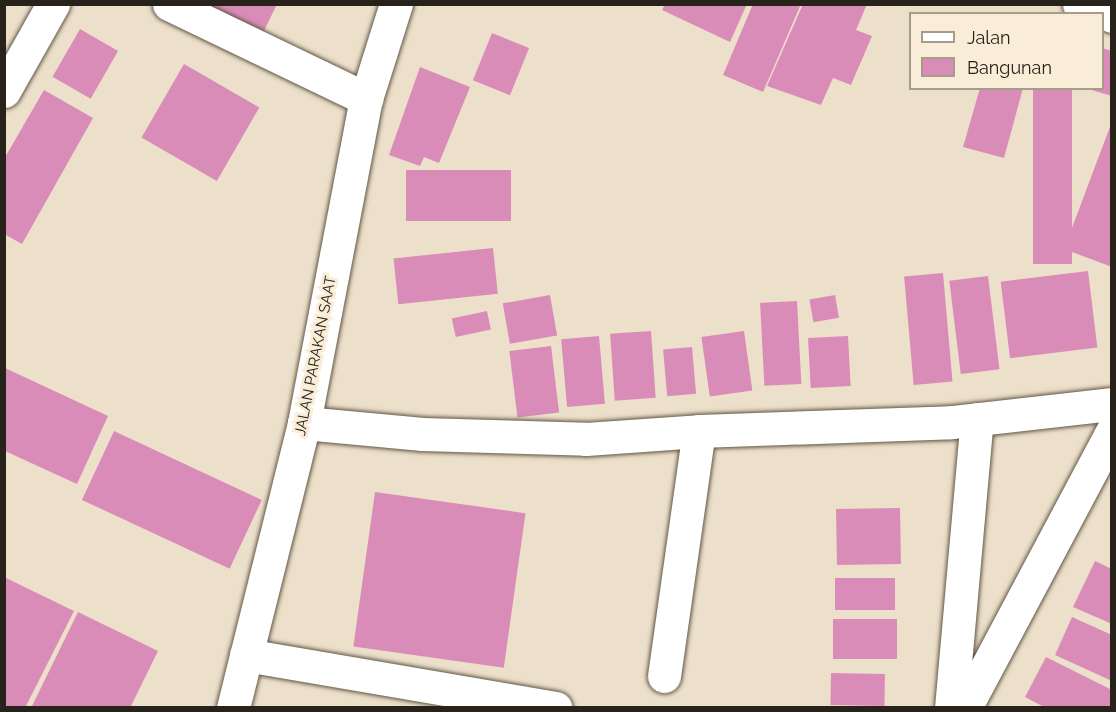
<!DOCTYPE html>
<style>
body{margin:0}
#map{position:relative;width:1116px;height:712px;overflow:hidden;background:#ece0cb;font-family:Raleway,sans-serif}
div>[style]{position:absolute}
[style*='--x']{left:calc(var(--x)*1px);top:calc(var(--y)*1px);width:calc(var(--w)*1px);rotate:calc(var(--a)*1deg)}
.building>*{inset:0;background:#da8cb8;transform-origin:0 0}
.roads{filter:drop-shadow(0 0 2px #625745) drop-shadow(0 0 2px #625745)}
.minor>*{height:33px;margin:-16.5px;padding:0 16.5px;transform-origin:16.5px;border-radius:16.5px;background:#fff}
.tertiary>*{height:33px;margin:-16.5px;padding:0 16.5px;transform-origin:16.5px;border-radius:16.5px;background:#fff}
span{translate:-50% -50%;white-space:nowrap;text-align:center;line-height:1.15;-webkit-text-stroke:6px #faedd8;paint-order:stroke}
.street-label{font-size:15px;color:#27231b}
.frame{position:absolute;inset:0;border:6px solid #27231b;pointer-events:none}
.legend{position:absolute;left:909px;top:12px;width:195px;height:78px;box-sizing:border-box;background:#faedd8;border:2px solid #a69c8c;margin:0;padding:8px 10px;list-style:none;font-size:18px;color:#27231b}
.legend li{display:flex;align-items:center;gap:12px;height:30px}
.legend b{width:30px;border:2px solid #a69c8c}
</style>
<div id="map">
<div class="building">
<div style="clip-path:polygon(198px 4px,277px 4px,261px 37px)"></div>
<div style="clip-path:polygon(665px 4px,747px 4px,730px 42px,662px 10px)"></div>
<div style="clip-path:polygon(753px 4px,801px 4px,763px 92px,723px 75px)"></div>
<div style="clip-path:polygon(803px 4px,867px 4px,856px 30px,872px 36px,851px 85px,833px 78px,821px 105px,767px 86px)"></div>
<div style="left:80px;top:29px;width:44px;height:55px;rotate:30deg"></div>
<div style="left:492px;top:33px;width:40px;height:51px;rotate:22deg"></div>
<div style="clip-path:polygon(1102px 48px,1112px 51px,1112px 96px,1088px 89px,1102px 88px)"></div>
<div style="left:184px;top:64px;width:87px;height:85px;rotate:30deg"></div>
<div style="clip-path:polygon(420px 67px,470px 87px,439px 163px,424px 157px,420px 166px,389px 155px)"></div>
<div style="clip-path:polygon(980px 88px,1023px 88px,1004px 158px,963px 147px)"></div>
<div style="left:1033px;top:88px;width:39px;height:176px"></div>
<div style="clip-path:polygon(44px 90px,93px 118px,22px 244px,4px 234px,4px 159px)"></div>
<div style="clip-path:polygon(1111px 124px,1112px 124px,1112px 267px,1064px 249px)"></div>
<div style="left:511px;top:170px;width:51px;height:105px;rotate:90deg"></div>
<div style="left:493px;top:248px;width:46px;height:100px;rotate:84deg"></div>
<div style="left:1088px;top:271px;width:77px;height:88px;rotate:83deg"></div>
<div style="left:943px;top:273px;width:109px;height:39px;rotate:85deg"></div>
<div style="left:988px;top:276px;width:94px;height:39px;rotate:83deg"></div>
<div style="left:550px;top:295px;width:41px;height:48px;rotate:80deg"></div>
<div style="left:835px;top:295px;width:23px;height:26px;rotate:80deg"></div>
<div style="left:797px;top:301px;width:83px;height:37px;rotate:87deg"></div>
<div style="left:487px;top:311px;width:19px;height:36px;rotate:78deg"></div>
<div style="left:651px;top:331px;width:67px;height:41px;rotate:86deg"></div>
<div style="left:744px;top:331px;width:60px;height:43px;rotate:82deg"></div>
<div style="left:599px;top:336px;width:68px;height:38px;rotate:85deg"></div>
<div style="left:848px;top:336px;width:50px;height:40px;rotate:87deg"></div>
<div style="left:551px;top:346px;width:67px;height:42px;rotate:83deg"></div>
<div style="left:692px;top:347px;width:47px;height:29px;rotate:85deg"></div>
<div style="clip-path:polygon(5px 368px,108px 416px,77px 484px,5px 451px)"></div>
<div style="left:114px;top:431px;width:163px;height:76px;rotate:25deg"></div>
<div style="left:375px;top:492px;width:152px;height:156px;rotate:8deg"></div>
<div style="left:900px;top:508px;width:56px;height:64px;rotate:89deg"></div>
<div style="clip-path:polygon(1095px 561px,1112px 569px,1112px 624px,1073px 607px)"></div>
<div style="clip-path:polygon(4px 577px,74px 611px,25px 708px,4px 708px)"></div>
<div style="left:895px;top:578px;width:32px;height:60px;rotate:90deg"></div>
<div style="clip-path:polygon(78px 612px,158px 651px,130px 708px,31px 708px)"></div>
<div style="clip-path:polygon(1072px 617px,1112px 635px,1112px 681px,1055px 655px)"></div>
<div style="left:833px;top:619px;width:64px;height:40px"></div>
<div style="clip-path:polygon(1046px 657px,1112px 690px,1112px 708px,1046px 708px,1025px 697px)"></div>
<div style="left:831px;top:673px;width:54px;height:32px;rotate:1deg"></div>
</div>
<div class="roads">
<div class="minor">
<div style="--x:169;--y:4;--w:219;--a:25.7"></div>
<div style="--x:4;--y:91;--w:100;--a:-60.6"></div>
<div style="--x:304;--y:423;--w:119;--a:5.3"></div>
<div style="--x:422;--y:434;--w:164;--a:1.7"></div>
<div style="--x:586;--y:439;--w:113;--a:-4"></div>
<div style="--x:699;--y:431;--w:253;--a:-2"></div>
<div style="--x:952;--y:422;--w:161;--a:-6.4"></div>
<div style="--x:246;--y:655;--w:314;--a:9.7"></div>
<div style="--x:664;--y:676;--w:247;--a:-81.9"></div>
<div style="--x:951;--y:708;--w:290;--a:-84.9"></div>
<div style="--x:965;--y:708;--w:314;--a:-62"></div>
</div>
<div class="tertiary">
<div style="--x:1079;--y:4;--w:35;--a:20"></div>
<div style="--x:233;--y:708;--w:294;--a:-76"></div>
<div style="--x:304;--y:423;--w:330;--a:-79.2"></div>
<div style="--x:366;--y:99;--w:100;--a:-72.5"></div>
</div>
</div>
<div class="street-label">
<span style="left:316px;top:356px;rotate:-79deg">JALAN PARAKAN SAAT</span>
</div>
<div class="frame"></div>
<ul class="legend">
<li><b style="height:8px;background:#fff"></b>Jalan</li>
<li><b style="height:16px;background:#da8cb8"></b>Bangunan</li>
</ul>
</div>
